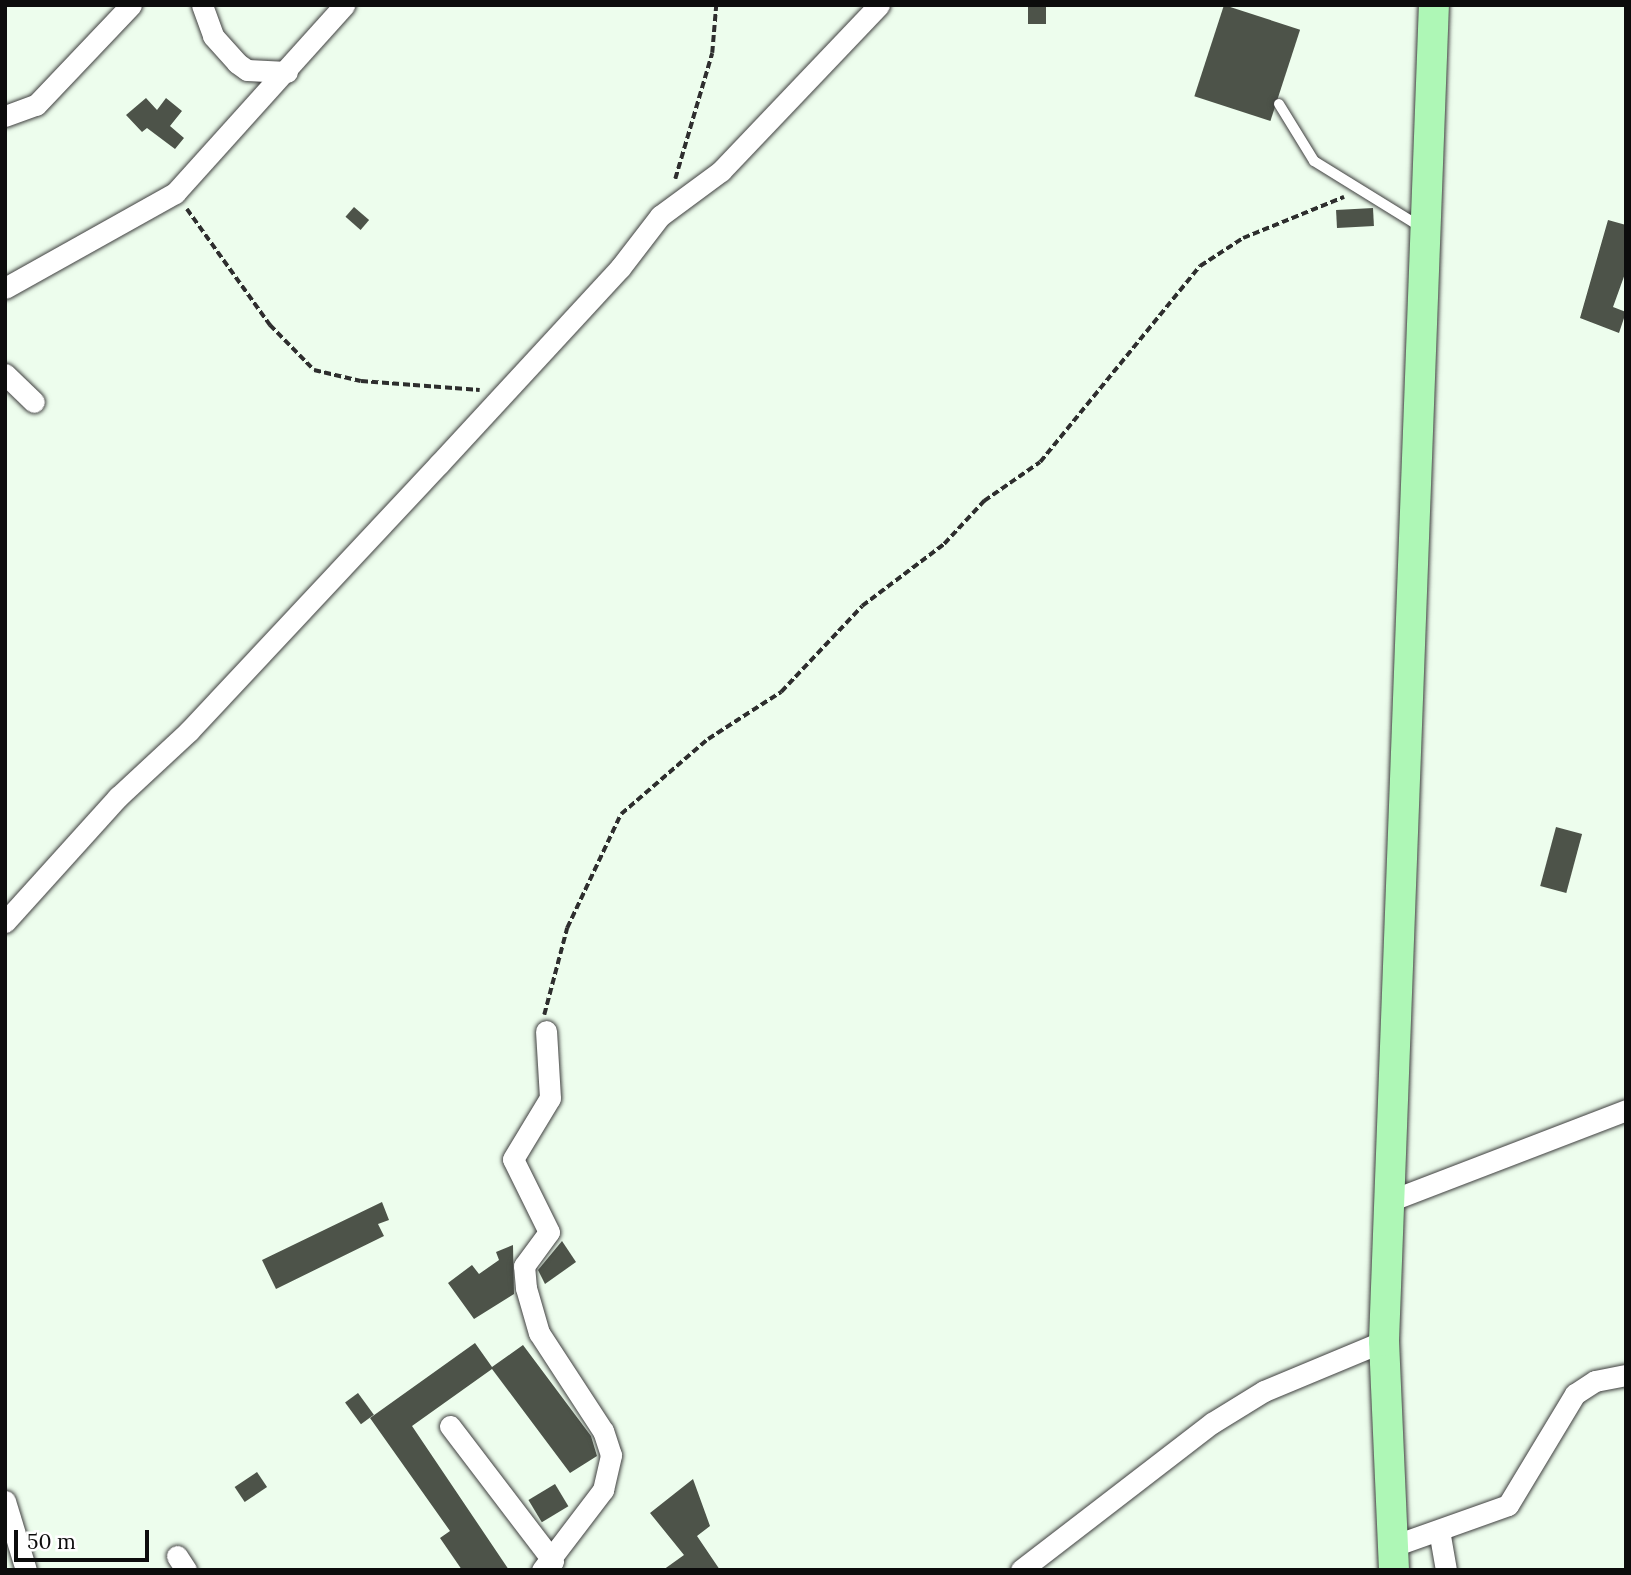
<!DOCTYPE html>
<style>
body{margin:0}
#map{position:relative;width:1631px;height:1575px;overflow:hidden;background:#edfded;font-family:Lora,serif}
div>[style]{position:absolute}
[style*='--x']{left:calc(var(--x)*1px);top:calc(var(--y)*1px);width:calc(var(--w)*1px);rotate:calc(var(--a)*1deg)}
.building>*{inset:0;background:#4d5349;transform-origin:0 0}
.path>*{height:3.5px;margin-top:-1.75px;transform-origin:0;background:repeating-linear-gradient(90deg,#2e2e2e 0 7px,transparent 0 10.5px)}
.roads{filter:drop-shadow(0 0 2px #3f3f3f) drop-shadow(0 0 2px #3f3f3f)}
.lane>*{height:10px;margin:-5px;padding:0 5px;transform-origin:5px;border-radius:5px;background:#fff}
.street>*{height:21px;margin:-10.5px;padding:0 10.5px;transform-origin:10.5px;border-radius:10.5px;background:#fff}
.secondary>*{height:30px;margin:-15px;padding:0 15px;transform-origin:15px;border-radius:15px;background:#aef7b6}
span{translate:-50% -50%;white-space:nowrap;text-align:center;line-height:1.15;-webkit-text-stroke:7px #fff;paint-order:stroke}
.frame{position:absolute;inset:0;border:7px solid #0c0c0c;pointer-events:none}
.scale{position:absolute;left:14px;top:1530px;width:135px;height:32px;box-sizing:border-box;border:4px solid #0c0c0c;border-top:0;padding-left:9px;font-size:21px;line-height:24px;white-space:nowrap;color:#0c0c0c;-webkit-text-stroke:5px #fff;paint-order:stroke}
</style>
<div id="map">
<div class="building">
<div style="left:1028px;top:5px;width:18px;height:19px"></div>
<div style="left:1224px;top:5px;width:80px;height:96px;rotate:18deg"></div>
<div style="clip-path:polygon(146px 98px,157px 110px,166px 98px,182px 111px,170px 126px,184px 138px,175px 149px,147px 128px,142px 132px,126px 115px)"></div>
<div style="left:354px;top:207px;width:20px;height:13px;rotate:41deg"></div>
<div style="left:1373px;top:208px;width:18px;height:37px;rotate:87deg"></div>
<div style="clip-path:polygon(1608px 220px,1626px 225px,1626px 271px,1613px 307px,1626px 312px,1619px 333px,1580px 318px)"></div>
<div style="left:1556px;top:827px;width:27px;height:61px;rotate:15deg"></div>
<div style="clip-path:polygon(382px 1202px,389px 1220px,378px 1224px,384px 1236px,276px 1289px,262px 1260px)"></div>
<div style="clip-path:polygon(562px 1241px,576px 1262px,545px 1284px,538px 1270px)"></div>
<div style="clip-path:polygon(513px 1245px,514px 1294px,474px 1319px,448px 1283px,472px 1265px,479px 1274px,499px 1260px,496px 1252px)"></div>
<div style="clip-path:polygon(475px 1343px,492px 1367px,523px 1345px,591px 1436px,597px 1456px,570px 1473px,492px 1369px,412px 1426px,509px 1570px,462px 1570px,440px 1538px,450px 1531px,370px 1418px)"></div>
<div style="left:358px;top:1393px;width:27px;height:16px;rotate:54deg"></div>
<div style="left:257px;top:1472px;width:18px;height:27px;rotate:56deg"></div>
<div style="clip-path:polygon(693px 1479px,710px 1526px,697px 1536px,720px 1570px,663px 1570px,684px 1555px,650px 1513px)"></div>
<div style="left:555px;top:1484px;width:26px;height:31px;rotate:59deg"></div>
</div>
<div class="path">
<div style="--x:675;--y:179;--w:131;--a:-73.6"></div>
<div style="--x:712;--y:53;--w:48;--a:-85.2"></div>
<div style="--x:187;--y:209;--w:143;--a:54.4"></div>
<div style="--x:270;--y:325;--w:63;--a:45.6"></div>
<div style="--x:314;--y:370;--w:48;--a:13.2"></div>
<div style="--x:361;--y:381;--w:119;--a:4.3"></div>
<div style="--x:544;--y:1015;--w:90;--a:-75.2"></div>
<div style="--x:567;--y:928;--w:126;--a:-64.7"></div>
<div style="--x:621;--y:814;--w:115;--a:-40.8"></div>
<div style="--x:708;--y:739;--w:87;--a:-32.8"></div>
<div style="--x:781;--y:692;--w:118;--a:-46.7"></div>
<div style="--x:862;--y:606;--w:103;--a:-37.1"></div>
<div style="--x:944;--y:544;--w:59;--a:-47.1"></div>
<div style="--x:984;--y:501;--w:68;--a:-34.9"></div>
<div style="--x:1040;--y:462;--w:253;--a:-50.8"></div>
<div style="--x:1200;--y:266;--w:51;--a:-33.1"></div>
<div style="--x:1243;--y:238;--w:109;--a:-22.1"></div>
</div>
<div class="roads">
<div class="lane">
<div style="--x:1279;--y:104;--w:67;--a:58.4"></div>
<div style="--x:1314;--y:161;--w:126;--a:31.7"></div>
</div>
<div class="street">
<div style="--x:202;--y:5;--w:33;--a:70"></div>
<div style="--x:213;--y:36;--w:36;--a:48"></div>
<div style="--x:237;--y:63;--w:12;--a:35"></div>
<div style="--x:247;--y:70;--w:40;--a:2.9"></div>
<div style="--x:5;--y:116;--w:33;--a:-20"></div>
<div style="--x:36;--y:105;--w:138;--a:-46.5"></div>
<div style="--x:5;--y:288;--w:195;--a:-29.2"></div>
<div style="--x:175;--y:193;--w:253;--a:-48"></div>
<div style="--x:5;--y:374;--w:40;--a:44"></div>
<div style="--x:5;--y:922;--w:169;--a:-47.9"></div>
<div style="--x:118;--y:797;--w:97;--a:-42.9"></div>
<div style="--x:189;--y:731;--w:366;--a:-46.9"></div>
<div style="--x:439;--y:464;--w:267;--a:-47.3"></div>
<div style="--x:620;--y:268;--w:66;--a:-52.4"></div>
<div style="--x:660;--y:216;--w:76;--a:-36.4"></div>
<div style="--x:721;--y:171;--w:229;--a:-46.4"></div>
<div style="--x:1392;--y:1200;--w:251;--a:-21"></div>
<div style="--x:450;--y:1426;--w:170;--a:52.7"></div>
<div style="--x:5;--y:1501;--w:72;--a:73.1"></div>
<div style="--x:1439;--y:1530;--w:41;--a:80.1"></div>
<div style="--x:1393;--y:1546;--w:122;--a:-19.6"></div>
<div style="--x:1508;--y:1505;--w:130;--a:-58.9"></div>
<div style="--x:1575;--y:1394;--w:24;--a:-33"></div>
<div style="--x:1595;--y:1381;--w:32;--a:-11"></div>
<div style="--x:177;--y:1556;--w:17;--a:57"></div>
<div style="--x:542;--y:1570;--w:101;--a:-52.7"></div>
<div style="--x:603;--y:1490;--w:36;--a:-77"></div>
<div style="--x:611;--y:1455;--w:25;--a:-108"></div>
<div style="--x:603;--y:1431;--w:117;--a:-123.1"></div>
<div style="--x:539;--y:1333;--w:47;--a:-106.1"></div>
<div style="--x:526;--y:1288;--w:22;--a:-95"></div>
<div style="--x:524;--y:1266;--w:42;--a:-53.7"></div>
<div style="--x:549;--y:1232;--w:81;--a:-116.3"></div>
<div style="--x:513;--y:1159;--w:71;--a:-58.8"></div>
<div style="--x:550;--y:1098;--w:67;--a:-93.4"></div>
<div style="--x:1021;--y:1570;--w:241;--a:-37.6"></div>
<div style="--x:1212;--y:1423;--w:61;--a:-31.6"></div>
<div style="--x:1264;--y:1391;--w:130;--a:-22.6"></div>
</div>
<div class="secondary">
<div style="--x:1394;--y:1570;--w:229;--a:-92.5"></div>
<div style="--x:1384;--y:1341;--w:1337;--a:-87.86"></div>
</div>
</div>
<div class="frame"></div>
<div class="scale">50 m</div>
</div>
